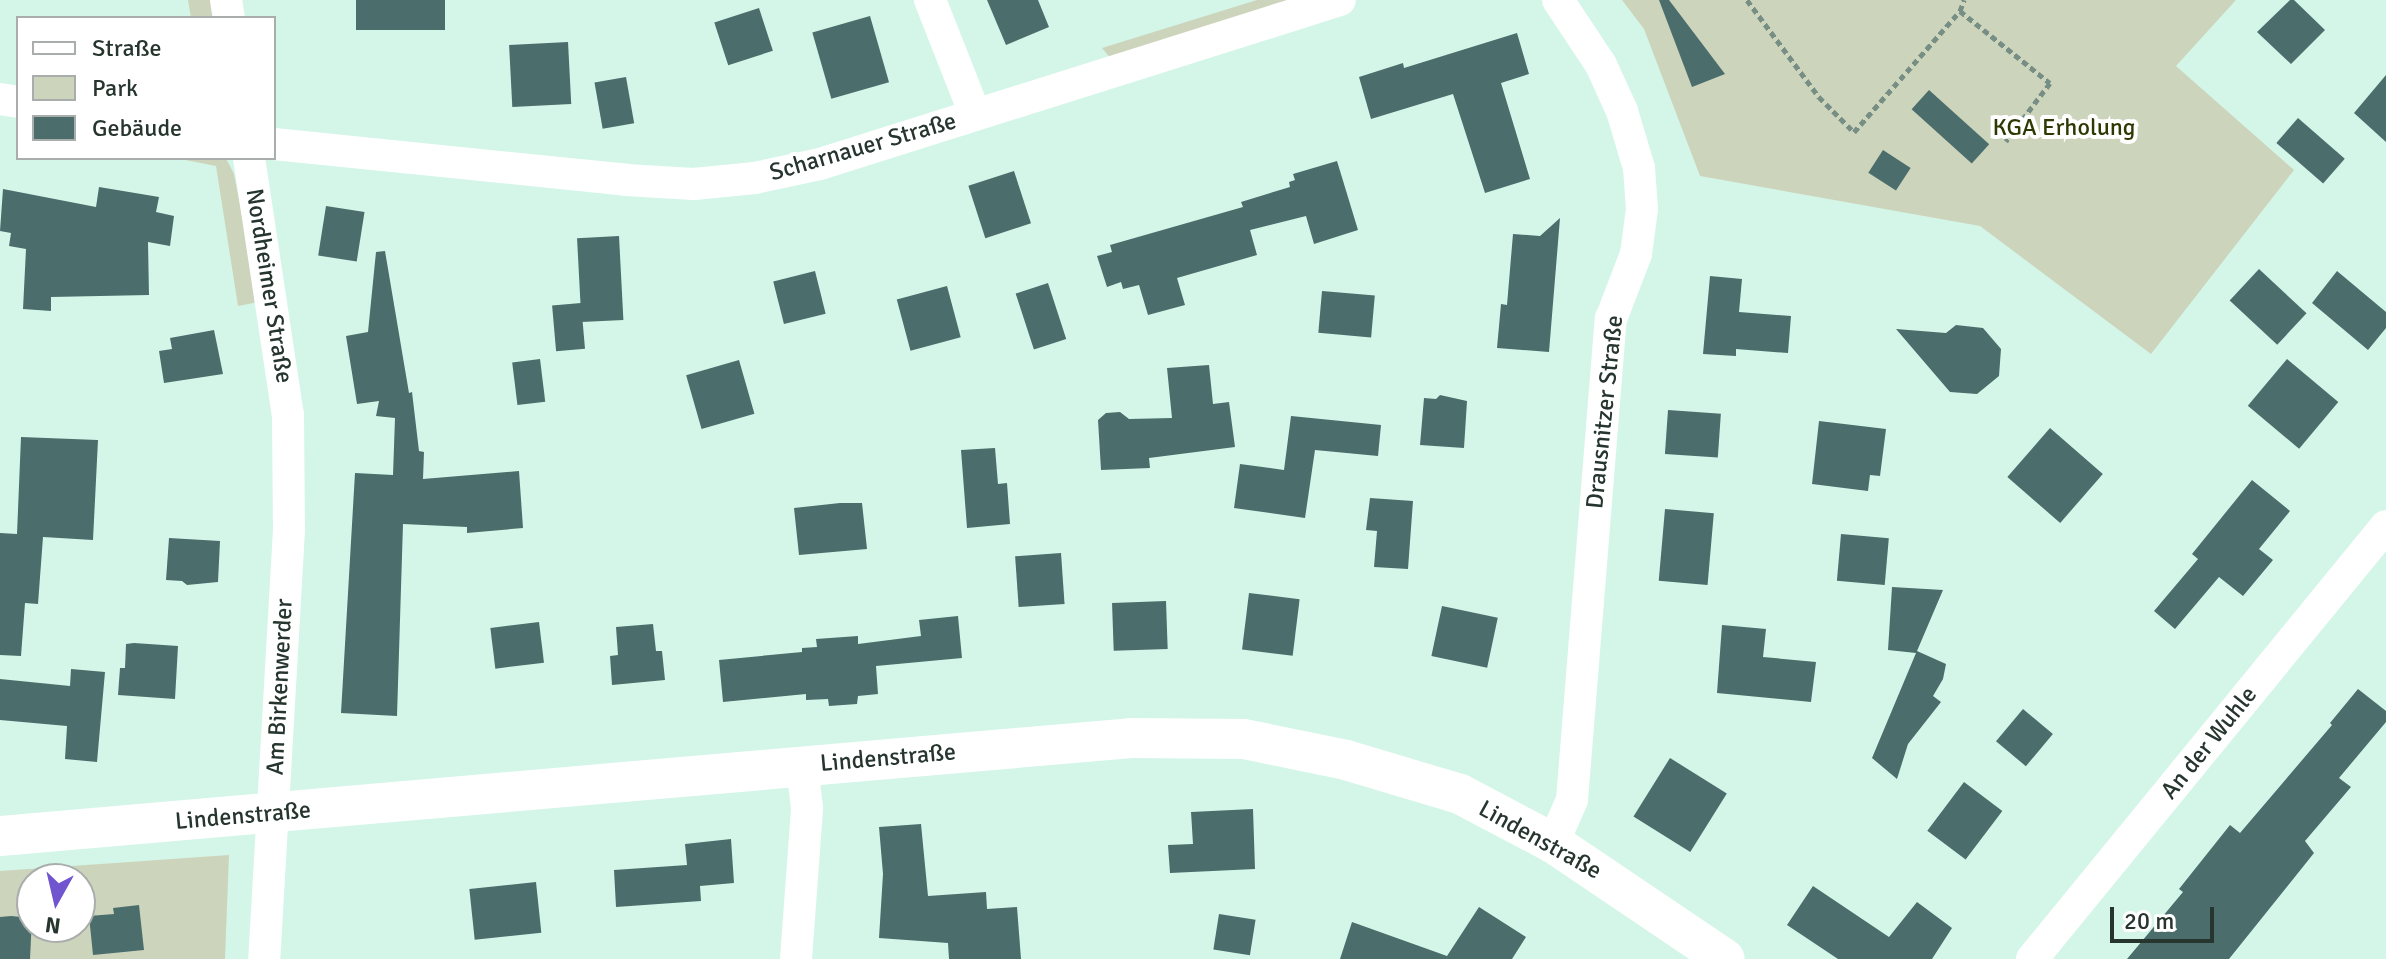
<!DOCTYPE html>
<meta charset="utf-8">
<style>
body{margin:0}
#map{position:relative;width:2386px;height:959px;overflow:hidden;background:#d4f6e8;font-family:Signika,sans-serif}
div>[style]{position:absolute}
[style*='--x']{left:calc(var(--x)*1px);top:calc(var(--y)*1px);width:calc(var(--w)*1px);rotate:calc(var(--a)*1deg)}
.green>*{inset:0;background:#cdd4bc}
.building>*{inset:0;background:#4b6d6c;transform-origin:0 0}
.path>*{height:5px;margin-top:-2.5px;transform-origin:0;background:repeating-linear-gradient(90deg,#778e85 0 6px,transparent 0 10px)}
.minor>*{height:32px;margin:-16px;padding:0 16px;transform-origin:16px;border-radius:16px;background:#fff}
.tertiary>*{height:40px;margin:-20px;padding:0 20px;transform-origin:20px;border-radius:20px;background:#fff}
span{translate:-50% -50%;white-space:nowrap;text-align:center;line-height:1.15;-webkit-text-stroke:8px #fff;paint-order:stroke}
.park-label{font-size:24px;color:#2e3803}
.street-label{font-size:24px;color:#27352f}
.legend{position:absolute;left:16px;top:16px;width:260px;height:144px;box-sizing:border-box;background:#fff;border:2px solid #a9aeac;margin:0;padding:10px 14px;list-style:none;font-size:24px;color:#27352f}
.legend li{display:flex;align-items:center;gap:16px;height:40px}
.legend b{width:40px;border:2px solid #a9aeac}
.north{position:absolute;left:16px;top:863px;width:80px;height:80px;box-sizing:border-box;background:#fff;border:2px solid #a9aeac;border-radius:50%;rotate:188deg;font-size:22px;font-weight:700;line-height:32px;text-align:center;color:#27352f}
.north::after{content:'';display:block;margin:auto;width:28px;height:36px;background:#7155cf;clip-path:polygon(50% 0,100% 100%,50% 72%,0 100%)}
.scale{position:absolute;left:2110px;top:907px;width:104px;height:36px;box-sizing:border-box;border:4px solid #27352f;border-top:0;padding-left:10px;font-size:24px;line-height:28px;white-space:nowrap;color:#27352f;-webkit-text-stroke:6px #fff;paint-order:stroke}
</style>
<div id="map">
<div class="green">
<div style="clip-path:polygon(188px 0,217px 0,219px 18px,191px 18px)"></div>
<div style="clip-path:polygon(1257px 0,1298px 0,1112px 60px,1102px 48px)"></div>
<div style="clip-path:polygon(1622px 0,2236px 0,2176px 66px,2294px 170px,2151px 354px,1980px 226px,1700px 176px,1644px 29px)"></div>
<div style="clip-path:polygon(175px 158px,225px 158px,228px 162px,234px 174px,259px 302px,238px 306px,216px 166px)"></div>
<div style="clip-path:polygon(evenodd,229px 855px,225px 959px,0 959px,0 871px,229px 855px,32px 879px,80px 879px,80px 927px,32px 927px,32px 879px)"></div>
</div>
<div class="building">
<div style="left:356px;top:0;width:89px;height:30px"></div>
<div style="clip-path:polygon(987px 0,1038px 0,1049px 27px,1006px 45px)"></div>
<div style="clip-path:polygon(1659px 0,1669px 0,1725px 74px,1692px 87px)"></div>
<div style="clip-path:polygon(2290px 0,2294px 0,2325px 30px,2291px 64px,2257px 32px)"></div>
<div style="left:759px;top:8px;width:45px;height:47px;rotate:72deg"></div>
<div style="left:870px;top:16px;width:69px;height:60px;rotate:74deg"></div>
<div style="clip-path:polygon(1517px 33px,1529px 74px,1501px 83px,1530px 179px,1485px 193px,1453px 94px,1371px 119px,1359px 77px,1403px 63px,1404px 68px)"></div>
<div style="left:568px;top:42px;width:62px;height:59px;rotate:87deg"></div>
<div style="clip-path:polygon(2386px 75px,2386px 142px,2354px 113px)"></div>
<div style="left:626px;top:77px;width:47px;height:32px;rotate:80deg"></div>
<div style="left:1929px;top:90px;width:81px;height:26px;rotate:42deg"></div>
<div style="left:2298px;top:118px;width:62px;height:33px;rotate:41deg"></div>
<div style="left:1883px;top:150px;width:33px;height:27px;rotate:33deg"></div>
<div style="clip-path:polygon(1337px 161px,1358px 230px,1314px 244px,1306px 216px,1250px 230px,1257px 255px,1177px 278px,1185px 305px,1148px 315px,1139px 285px,1123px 289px,1121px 282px,1107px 287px,1097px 256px,1112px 252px,1110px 245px,1243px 207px,1241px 202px,1290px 187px,1289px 182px,1295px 180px,1293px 174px)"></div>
<div style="left:1014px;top:171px;width:55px;height:48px;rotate:72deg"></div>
<div style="clip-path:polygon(99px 187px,159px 197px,156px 212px,174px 216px,170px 246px,148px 242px,149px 295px,51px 297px,51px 311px,23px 309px,26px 249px,9px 246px,11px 233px,0 231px,3px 189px,96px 207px)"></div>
<div style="left:326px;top:206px;width:39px;height:50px;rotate:9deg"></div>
<div style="clip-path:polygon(1560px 218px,1549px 352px,1497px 348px,1501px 304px,1507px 305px,1513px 234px,1540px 236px)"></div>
<div style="left:619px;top:236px;width:84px;height:42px;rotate:87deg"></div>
<div style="clip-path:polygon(385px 251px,409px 393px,412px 392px,419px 451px,424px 452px,423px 479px,519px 471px,523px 528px,467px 533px,467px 527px,403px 524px,397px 716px,341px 713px,355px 473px,393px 475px,395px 418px,376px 416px,379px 401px,357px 404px,346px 336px,368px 332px,376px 252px)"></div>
<div style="left:2259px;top:269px;width:65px;height:43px;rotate:43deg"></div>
<div style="left:815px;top:271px;width:44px;height:43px;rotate:76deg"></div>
<div style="clip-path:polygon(2337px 271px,2386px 312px,2386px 328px,2368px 350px,2312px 303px)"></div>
<div style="clip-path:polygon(1710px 276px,1742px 279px,1739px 312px,1791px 316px,1788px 353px,1736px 349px,1736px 356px,1703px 354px)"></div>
<div style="left:1048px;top:283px;width:59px;height:34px;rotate:72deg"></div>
<div style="left:947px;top:286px;width:53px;height:52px;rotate:75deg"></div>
<div style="left:1322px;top:291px;width:53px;height:42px;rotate:5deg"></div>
<div style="left:581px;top:303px;width:46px;height:29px;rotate:85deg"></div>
<div style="clip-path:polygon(1956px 325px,1983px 328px,2001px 349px,1999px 376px,1977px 394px,1950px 392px,1896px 329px,1946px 333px)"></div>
<div style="clip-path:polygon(214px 330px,223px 374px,164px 383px,159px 351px,172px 349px,170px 338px)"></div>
<div style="left:540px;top:359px;width:43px;height:28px;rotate:83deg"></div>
<div style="left:2287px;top:359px;width:67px;height:61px;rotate:40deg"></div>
<div style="left:739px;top:360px;width:56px;height:55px;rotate:74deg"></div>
<div style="clip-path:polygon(1209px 365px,1213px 404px,1229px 402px,1235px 447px,1149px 458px,1150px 468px,1101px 470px,1098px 420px,1106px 413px,1120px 412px,1129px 419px,1172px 418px,1167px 368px)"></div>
<div style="clip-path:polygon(1440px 395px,1467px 401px,1464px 448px,1420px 445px,1424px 398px,1436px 399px)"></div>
<div style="left:1668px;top:410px;width:53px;height:44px;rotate:4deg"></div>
<div style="clip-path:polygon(1291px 416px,1381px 425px,1378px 456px,1315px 450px,1305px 518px,1234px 508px,1240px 464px,1284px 470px)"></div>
<div style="clip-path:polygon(1819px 421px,1886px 429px,1880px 476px,1870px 475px,1868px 491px,1812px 484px)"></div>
<div style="left:2050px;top:428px;width:70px;height:65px;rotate:41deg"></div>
<div style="clip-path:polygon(21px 437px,98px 440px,93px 540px,43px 537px,38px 604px,25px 603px,21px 656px,0 655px,0 533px,17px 534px)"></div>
<div style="clip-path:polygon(995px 448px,998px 484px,1007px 483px,1010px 524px,967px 528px,961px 450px)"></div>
<div style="clip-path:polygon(2252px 480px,2290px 511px,2259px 549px,2273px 560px,2243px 596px,2219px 577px,2175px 629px,2154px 611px,2198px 559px,2192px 554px)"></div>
<div style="clip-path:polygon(1370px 498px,1413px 501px,1408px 569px,1374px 567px,1377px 531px,1366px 530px)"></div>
<div style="clip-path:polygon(840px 503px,862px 503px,867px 549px,799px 555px,794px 508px)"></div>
<div style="left:1665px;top:509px;width:49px;height:72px;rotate:5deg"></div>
<div style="left:1841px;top:534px;width:48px;height:47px;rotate:5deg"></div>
<div style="clip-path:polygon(169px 538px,220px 541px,218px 582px,187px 585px,182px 581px,166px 580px)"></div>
<div style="left:1061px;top:553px;width:51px;height:46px;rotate:86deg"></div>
<div style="clip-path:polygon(1892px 587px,1943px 590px,1917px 651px,1946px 664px,1943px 679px,1933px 696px,1941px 702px,1908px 744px,1897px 779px,1872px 758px,1916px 653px,1888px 650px)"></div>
<div style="left:1249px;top:593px;width:51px;height:57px;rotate:7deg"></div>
<div style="left:1166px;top:601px;width:48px;height:54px;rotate:88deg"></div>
<div style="left:1442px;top:606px;width:57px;height:51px;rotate:12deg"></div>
<div style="clip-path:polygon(958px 616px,962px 658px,876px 666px,878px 694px,858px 696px,857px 704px,829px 706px,828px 699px,806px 700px,806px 694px,723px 702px,719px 660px,802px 652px,802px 648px,817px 647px,816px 639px,858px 636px,858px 644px,921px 636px,919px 620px)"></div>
<div style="left:539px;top:622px;width:41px;height:49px;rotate:83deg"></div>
<div style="clip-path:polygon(653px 624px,656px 651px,662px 651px,665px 680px,612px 685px,610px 656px,618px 655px,616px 627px)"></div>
<div style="clip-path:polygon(1722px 625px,1766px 629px,1763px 657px,1816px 662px,1811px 702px,1717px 693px)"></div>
<div style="clip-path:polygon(134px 643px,178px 646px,175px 699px,118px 695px,120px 668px,125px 668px,126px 644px)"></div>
<div style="clip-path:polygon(71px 669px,105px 672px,97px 762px,65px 759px,67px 726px,0 720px,0 679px,70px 686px)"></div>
<div style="clip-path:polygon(2358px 689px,2386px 711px,2386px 722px,2339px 778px,2351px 787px,2305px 841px,2314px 853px,2229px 959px,2127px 959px,2183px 892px,2179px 889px,2230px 825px,2240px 833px,2332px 725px,2330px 723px)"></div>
<div style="left:2023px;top:709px;width:39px;height:42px;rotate:40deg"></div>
<div style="left:1670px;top:758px;width:67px;height:69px;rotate:32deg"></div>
<div style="left:1964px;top:782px;width:48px;height:61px;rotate:37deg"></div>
<div style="clip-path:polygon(1253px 809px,1255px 869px,1170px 873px,1168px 845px,1193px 844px,1191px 812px)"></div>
<div style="clip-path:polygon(921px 824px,928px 896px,986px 892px,987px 909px,1017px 907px,1021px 959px,949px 959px,948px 943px,879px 938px,883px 874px,879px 827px)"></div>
<div style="clip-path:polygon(731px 839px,734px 883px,700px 886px,701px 901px,616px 907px,614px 870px,687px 865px,685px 844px)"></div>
<div style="left:536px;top:882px;width:51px;height:67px;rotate:84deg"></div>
<div style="clip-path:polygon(1813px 886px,1889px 937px,1917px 902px,1952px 928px,1932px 959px,1838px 959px,1787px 925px)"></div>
<div style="clip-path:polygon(139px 905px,144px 950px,93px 955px,89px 916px,114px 914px,113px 908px)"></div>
<div style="clip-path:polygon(1479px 907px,1526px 937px,1512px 959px,1340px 959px,1352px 922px,1447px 956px)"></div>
<div style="left:1219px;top:914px;width:37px;height:36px;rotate:9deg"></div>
<div style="clip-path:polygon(11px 916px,32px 918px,30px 959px,0 959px,0 917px)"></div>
</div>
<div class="path">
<div style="--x:1747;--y:0;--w:121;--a:53.4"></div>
<div style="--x:1819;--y:97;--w:49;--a:45"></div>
<div style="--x:1854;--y:132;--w:161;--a:-48.8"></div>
<div style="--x:1960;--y:11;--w:12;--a:-70"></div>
<div style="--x:1960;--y:11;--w:115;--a:38.7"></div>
<div style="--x:2050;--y:83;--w:73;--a:127.2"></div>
</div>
<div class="minor">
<div style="--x:226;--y:0;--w:18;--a:81"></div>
<div style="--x:930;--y:0;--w:123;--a:68.5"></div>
<div style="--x:0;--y:99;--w:18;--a:9"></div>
<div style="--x:274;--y:144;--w:354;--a:5.8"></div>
<div style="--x:626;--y:180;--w:68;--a:3.4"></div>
<div style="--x:694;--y:184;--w:61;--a:-5.6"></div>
<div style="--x:755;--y:178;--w:66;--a:-12.2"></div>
<div style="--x:820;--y:164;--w:545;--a:-17.5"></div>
<div style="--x:249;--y:158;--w:260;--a:81.4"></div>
<div style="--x:288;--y:415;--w:115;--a:89.5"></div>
<div style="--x:289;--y:530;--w:430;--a:93.3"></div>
<div style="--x:1553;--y:843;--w:47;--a:-66.2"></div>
<div style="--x:1572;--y:800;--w:483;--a:-85.4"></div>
<div style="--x:1611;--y:319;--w:70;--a:-69"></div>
<div style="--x:1636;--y:254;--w:45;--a:-82.4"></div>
<div style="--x:1642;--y:209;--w:41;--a:-94.2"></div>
<div style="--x:1639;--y:168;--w:59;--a:-106.6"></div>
<div style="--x:1622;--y:111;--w:51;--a:-114.5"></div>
<div style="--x:1601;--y:65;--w:78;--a:-123.5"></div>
<div style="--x:796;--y:959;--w:151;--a:-85.8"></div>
<div style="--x:807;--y:808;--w:42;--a:-96.8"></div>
<div style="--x:2032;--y:959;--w:559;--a:-50.73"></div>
</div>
<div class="tertiary">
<div style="--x:0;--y:836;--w:1135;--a:-4.95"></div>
<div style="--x:1131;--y:738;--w:113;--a:0.5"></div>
<div style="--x:1244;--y:739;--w:104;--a:11.6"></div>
<div style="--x:1346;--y:760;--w:119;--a:16.6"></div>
<div style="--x:1460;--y:794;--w:105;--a:27.8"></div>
<div style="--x:1553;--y:843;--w:207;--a:34"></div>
</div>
<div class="park-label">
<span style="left:2064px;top:128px">KGA Erholung</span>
</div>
<div class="street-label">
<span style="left:863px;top:147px;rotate:-16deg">Scharnauer Straße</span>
<span style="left:269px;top:286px;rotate:81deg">Nordheimer Straße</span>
<span style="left:1605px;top:412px;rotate:-84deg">Drausnitzer Straße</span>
<span style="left:280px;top:687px;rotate:-87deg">Am Birkenwerder</span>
<span style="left:2209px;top:743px;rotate:-51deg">An der Wuhle</span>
<span style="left:888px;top:758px;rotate:-5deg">Lindenstraße</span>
<span style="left:243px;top:816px;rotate:-5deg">Lindenstraße</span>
<span style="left:1540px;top:840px;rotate:29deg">Lindenstraße</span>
</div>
<ul class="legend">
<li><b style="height:10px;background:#fff"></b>Straße</li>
<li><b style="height:22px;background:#cdd4bc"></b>Park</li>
<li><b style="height:22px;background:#4b6d6c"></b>Gebäude</li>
</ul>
<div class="north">N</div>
<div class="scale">20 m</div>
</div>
